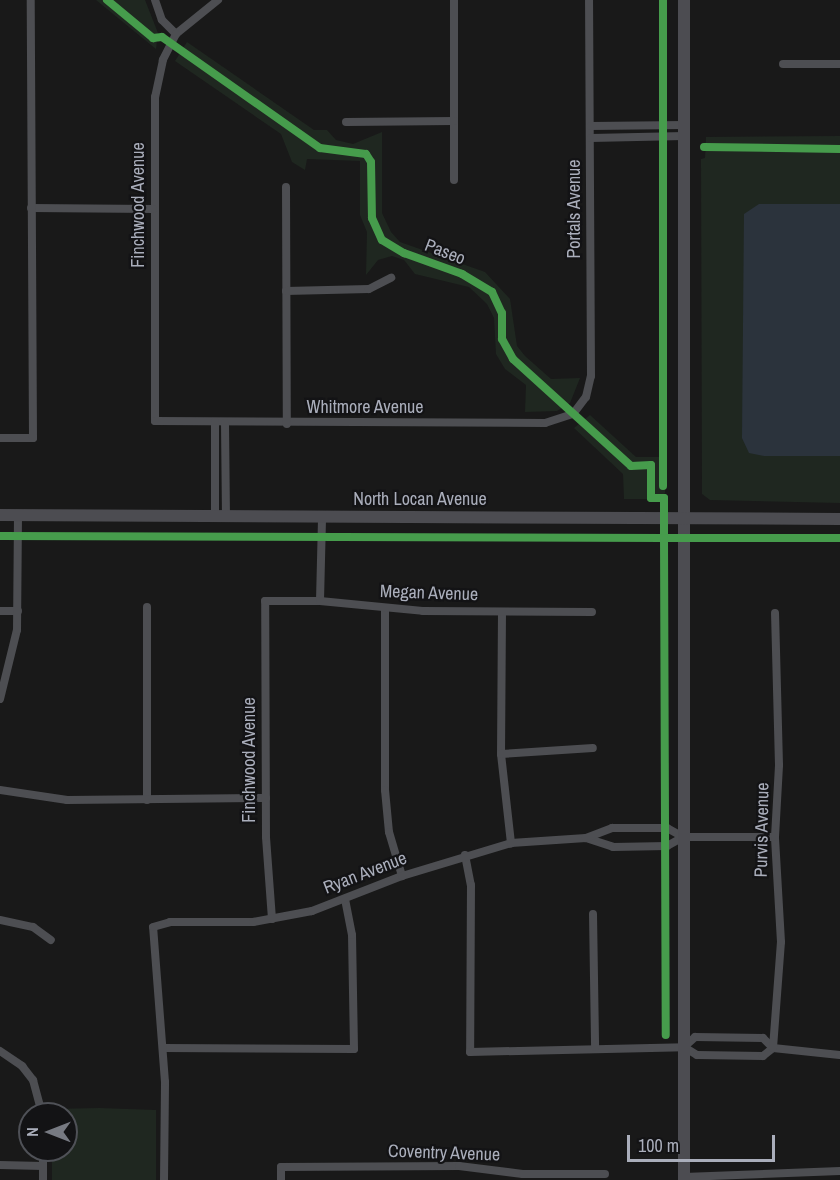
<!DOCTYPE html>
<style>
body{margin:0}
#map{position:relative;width:840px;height:1180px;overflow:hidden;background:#191919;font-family:"Archivo Narrow",sans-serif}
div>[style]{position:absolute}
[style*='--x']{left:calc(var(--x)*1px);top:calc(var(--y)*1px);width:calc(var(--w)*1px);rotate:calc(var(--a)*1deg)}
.green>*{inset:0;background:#1f2720}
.water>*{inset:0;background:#2b333c}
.street>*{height:8px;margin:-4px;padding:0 4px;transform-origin:4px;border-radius:4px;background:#4d4e52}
.secondary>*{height:12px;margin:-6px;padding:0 6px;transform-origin:6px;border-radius:6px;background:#4c4c51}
.cycleway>*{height:8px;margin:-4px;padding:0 4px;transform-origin:4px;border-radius:4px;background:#469c4c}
span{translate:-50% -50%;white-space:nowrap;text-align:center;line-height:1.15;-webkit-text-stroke:4.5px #131315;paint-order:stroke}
.street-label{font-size:18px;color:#aaaebb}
.north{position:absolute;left:18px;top:1102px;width:60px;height:60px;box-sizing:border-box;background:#131315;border:2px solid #4f5157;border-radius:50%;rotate:270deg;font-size:16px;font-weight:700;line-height:24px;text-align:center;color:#aaaebb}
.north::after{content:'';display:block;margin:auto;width:21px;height:27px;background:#777a82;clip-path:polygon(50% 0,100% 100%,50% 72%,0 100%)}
.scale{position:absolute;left:627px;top:1135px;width:148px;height:27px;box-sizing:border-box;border:3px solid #aaaebb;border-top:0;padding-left:8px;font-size:18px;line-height:21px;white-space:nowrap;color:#aaaebb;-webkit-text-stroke:4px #131315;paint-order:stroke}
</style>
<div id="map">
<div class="green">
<div style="clip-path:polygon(96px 0,145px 0,158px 33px,156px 49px)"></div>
<div style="clip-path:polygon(187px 42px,314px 130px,327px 130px,336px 140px,353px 144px,382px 132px,382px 213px,391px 232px,400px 242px,485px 272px,510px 299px,517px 346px,525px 356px,551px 379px,580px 378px,570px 403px,557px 411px,525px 412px,526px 385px,505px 369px,496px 354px,494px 318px,487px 304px,469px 287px,415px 274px,404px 260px,392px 256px,378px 260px,366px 275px,367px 232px,360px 215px,360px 161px,307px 159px,305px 170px,292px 162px,281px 134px,175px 61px)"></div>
<div style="clip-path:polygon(840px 136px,840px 503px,710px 500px,702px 494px,701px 159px,705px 158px,706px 137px)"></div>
<div style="clip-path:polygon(590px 415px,636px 457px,666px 457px,665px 493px,660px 499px,624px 499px,623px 474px,574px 428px)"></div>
<div style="clip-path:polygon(99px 1108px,156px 1110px,156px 1180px,52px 1180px,52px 1150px,66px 1150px,66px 1114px,52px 1114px,52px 1109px)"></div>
</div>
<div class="water">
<div style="clip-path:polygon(759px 204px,840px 204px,840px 456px,764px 456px,749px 453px,742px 438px,744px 214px)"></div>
</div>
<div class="street">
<div style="--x:155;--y:0;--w:21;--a:71"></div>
<div style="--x:162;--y:20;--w:20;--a:45"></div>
<div style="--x:218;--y:0;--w:54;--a:141"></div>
<div style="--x:176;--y:34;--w:29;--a:117"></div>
<div style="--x:163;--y:60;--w:38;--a:102"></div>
<div style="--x:155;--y:97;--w:324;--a:90"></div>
<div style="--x:155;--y:421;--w:390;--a:0.3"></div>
<div style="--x:545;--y:423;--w:29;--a:-18"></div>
<div style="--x:573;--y:414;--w:21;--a:-53"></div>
<div style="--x:586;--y:397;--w:22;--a:-77"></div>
<div style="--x:591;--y:376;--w:376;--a:-90.3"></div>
<div style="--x:454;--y:0;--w:180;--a:90"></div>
<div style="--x:783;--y:64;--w:57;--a:0"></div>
<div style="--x:346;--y:122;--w:108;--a:-0.5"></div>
<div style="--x:591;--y:126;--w:93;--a:-0.6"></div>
<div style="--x:591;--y:138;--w:93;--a:-1.2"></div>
<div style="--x:286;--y:187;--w:237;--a:89.8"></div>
<div style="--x:31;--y:208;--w:122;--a:0.5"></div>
<div style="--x:286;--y:291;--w:83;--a:-1.4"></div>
<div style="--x:369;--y:289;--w:25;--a:-27"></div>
<div style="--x:215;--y:422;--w:94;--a:90"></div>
<div style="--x:225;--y:423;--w:93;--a:89.4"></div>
<div style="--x:0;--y:438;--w:33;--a:0"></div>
<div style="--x:33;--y:438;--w:438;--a:-90.3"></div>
<div style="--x:320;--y:601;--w:84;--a:-88.6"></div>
<div style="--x:147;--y:607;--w:193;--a:90"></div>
<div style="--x:385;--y:609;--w:181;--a:90"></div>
<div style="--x:385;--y:790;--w:42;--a:84.6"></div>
<div style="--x:389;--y:832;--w:46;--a:73.5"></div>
<div style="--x:0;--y:611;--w:18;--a:0"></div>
<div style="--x:502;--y:612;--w:142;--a:90.4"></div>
<div style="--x:501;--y:754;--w:90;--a:83.6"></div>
<div style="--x:0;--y:699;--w:71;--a:-76.2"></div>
<div style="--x:17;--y:630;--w:116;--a:-89.5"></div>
<div style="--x:501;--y:754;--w:92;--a:-3.7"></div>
<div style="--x:0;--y:790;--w:68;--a:8.5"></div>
<div style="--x:67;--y:800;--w:199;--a:-0.6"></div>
<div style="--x:586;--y:838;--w:28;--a:18"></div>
<div style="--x:613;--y:847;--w:54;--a:-1.1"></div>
<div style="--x:667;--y:846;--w:18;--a:-29"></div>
<div style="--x:683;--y:837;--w:92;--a:0"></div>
<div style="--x:465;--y:855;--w:31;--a:79"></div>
<div style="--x:471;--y:885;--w:167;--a:90.3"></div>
<div style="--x:470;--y:1052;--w:214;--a:-1.3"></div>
<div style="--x:684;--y:1047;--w:15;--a:32"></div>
<div style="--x:697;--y:1055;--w:66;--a:0.9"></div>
<div style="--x:763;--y:1056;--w:13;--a:-39"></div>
<div style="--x:593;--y:914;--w:133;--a:89.1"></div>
<div style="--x:272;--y:919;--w:82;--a:-94.2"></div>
<div style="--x:266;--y:837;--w:236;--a:-90.2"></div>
<div style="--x:265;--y:601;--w:55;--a:0"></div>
<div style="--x:320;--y:601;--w:103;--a:5.5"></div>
<div style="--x:423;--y:611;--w:169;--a:0.3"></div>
<div style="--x:0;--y:920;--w:34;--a:12"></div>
<div style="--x:33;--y:927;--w:22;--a:36"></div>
<div style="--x:684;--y:1047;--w:15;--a:-42"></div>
<div style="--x:695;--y:1037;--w:68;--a:0.8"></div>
<div style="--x:763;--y:1038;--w:14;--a:45"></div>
<div style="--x:773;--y:1048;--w:67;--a:6"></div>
<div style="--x:163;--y:1048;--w:191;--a:0.3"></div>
<div style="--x:354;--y:1049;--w:114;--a:-91"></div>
<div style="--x:352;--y:935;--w:37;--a:-101"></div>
<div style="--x:773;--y:1048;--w:106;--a:-85.7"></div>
<div style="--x:781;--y:942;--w:105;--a:-93.3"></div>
<div style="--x:775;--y:837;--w:72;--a:-86.8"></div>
<div style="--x:779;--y:765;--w:152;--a:-91.5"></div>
<div style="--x:0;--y:1051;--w:27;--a:34"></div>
<div style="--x:22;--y:1066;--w:18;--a:52"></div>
<div style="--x:33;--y:1080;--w:35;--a:75"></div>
<div style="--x:0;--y:1165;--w:43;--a:1.3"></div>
<div style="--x:684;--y:1177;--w:156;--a:-2.2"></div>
<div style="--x:43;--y:1180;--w:30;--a:-90"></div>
<div style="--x:164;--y:1180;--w:98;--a:-89.4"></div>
<div style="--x:165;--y:1082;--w:155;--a:-94.4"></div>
<div style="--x:153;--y:927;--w:18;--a:-16"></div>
<div style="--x:170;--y:922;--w:83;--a:0"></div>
<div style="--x:253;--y:922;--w:60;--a:-10.6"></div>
<div style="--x:312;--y:911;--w:97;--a:-21.3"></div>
<div style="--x:402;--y:876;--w:114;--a:-16.8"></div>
<div style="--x:511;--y:843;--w:75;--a:-3.8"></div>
<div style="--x:586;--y:838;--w:28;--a:-21"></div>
<div style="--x:612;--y:828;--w:55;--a:0"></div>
<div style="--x:667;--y:828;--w:18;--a:29"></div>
<div style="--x:281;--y:1180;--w:13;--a:-90"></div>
<div style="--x:281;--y:1167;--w:178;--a:-0.3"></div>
<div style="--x:459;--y:1166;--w:64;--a:7.1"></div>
<div style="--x:523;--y:1174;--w:82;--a:0"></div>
</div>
<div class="secondary">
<div style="--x:684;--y:0;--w:1180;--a:90"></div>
<div style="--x:0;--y:515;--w:840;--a:0.27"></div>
</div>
<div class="cycleway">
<div style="--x:107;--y:0;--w:60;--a:39.6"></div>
<div style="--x:153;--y:38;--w:9;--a:-6"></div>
<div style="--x:162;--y:37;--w:193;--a:35.1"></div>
<div style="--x:320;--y:148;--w:46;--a:7.4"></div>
<div style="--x:366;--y:154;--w:9;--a:58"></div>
<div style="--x:371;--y:162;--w:56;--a:89"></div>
<div style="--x:372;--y:218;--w:24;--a:66"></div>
<div style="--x:382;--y:240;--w:26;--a:31"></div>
<div style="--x:404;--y:253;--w:62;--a:19.9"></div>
<div style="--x:462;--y:274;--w:35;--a:31"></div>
<div style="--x:492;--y:292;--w:23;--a:65"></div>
<div style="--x:502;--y:313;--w:26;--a:90"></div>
<div style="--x:502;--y:339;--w:23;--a:61"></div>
<div style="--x:513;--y:359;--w:159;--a:42.2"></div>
<div style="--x:631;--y:466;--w:20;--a:-3"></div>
<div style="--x:651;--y:465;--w:33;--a:90"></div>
<div style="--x:651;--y:498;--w:13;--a:0"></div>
<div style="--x:664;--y:498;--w:40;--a:90"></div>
<div style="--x:664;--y:538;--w:176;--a:0"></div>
<div style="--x:663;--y:0;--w:486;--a:90"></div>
<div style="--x:704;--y:147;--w:136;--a:0.8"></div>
<div style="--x:0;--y:536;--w:664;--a:0.17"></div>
<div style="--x:664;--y:538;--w:497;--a:89.8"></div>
</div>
<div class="street-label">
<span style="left:138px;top:205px;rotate:-90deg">Finchwood Avenue</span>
<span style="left:574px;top:209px;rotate:-90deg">Portals Avenue</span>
<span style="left:445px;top:252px;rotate:21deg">Paseo</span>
<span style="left:365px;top:407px">Whitmore Avenue</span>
<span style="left:420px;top:499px">North Locan Avenue</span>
<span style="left:429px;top:593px;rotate:2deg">Megan Avenue</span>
<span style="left:249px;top:760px;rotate:-90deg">Finchwood Avenue</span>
<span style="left:762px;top:830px;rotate:-89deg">Purvis Avenue</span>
<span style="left:365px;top:873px;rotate:-21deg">Ryan Avenue</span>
<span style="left:444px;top:1153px;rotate:2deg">Coventry Avenue</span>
</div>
<div class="north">N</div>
<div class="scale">100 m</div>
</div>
